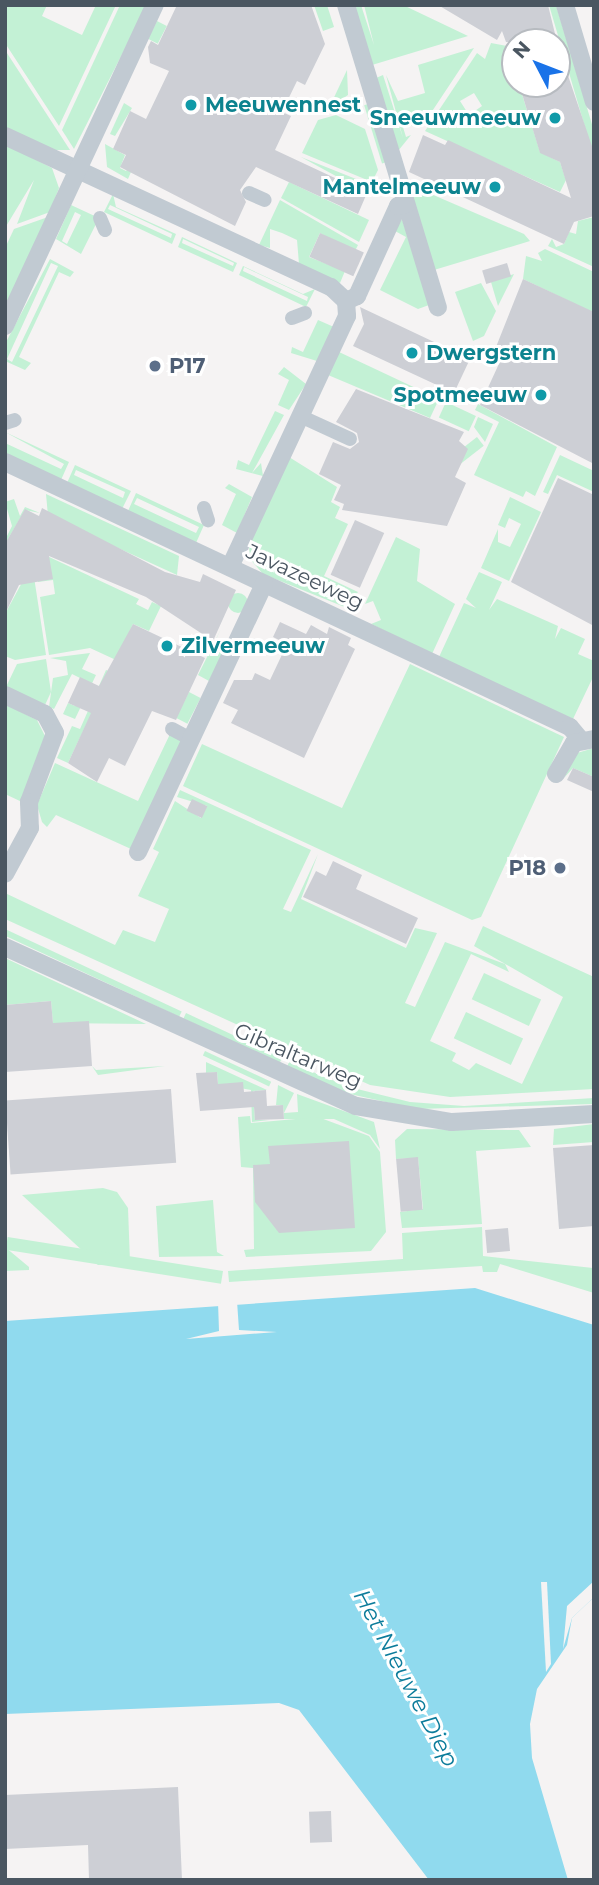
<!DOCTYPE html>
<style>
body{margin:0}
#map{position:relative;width:599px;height:1885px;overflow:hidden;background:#f5f3f3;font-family:Montserrat,sans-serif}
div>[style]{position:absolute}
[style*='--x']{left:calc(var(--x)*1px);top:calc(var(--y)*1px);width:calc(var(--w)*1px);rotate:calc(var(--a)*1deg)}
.green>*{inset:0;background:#c3f1d5;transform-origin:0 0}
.round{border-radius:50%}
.water>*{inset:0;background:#90daee}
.pier>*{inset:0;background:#f5f3f3}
.building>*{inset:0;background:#cdcfd5;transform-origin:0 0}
.pedestrian>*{height:14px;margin:-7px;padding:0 7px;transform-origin:7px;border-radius:7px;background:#c1cad2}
.minor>*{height:18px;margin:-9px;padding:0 9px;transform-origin:9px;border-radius:9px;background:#c1cad2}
.dots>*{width:19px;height:19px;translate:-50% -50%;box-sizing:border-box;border:4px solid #fff;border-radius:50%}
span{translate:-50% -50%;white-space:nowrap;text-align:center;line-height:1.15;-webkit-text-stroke:6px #fff;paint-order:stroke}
.culture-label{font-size:21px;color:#0d838f;font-weight:700}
.left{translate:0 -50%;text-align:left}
.right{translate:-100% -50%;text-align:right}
.service-label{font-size:21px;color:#4e5e75;font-weight:700}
.street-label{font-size:21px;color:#4a5661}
.water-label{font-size:23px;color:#0c7c9b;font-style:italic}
.frame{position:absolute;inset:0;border:7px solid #4a5661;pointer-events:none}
.north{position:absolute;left:501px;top:28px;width:70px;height:70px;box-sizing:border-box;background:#fff;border:2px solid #b7bbc0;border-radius:50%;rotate:312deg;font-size:19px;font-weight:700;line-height:28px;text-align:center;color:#4a5661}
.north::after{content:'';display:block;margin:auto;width:24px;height:32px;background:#1a73e8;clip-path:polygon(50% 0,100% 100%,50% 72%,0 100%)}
</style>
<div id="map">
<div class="green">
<div style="clip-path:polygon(5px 5px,47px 5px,42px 16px,82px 35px,96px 5px,116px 5px,59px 126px,5px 43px)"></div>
<div style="clip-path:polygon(120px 5px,147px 5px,74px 149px,62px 130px)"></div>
<div style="clip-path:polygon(314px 5px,327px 5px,334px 27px,323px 31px)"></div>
<div style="clip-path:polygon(354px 5px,361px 5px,374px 45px,364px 5px,403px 5px,468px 36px,372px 65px)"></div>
<div style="clip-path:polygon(549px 5px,556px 5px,594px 131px,592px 151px)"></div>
<div style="left:157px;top:21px;width:11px;height:20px;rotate:27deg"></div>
<div style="clip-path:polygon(evenodd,491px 43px,507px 46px,540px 152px,560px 162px,566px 180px,560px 192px,425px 131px,477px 53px,485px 59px,491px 43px,474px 93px,482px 106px,469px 115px,460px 101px,474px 93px)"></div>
<div style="clip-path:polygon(474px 48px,421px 128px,402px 124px,406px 137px,411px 135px,398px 151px,376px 78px,383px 75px,403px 138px,386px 75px,398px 101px,425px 93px,418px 65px)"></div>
<div style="clip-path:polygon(5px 50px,70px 150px,54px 150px,5px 127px)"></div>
<div style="clip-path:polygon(347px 70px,348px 95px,329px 108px)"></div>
<div style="clip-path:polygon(124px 103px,132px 108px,115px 136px,110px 134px)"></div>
<div style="left:368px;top:104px;width:61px;height:4px;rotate:73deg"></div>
<div style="clip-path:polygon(336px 115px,365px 129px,378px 170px,372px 182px,302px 153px,318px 120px)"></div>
<div style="clip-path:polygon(5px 144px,52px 168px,59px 188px,50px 212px,17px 224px,34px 180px,5px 228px)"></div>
<div style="clip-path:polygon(105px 144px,125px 155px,120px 168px,126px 171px,136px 160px,128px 179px,107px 167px)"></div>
<div style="clip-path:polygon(301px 157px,371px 185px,367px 193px)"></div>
<div style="clip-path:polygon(289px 182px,369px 220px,359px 242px,281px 198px)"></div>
<div style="clip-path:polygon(424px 191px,524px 234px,530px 241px,434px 270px,411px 195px)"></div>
<div style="clip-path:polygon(evenodd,113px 194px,116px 207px,176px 234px,172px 244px,104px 212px,113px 194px,110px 205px,172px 234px,171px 238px,108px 209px,110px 205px)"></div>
<div style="clip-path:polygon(280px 200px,358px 245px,354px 253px,320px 233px,309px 257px,345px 271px,340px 283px,299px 264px,297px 240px,282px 233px,270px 229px,270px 248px,259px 245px)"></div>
<div style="clip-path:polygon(evenodd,71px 205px,99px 218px,81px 254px,56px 239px,71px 205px,75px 212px,81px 215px,67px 244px,62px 241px,75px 212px)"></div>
<div style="clip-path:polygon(48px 217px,5px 307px,5px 248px,14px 229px)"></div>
<div style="clip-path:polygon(594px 217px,594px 267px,548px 246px,552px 239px,556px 247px,564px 244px,569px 232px,576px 234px,578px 221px)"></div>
<div style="clip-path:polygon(402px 219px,429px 305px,418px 309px,380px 290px,406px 237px,395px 231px)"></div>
<div style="clip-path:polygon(evenodd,182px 237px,237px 263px,233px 272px,178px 247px,182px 237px,183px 239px,234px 263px,233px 266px,182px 243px,183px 239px)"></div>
<div style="clip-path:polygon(545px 249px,594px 272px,592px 312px,523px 279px,526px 256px,542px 261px,538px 253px)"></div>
<div style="clip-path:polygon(evenodd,50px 259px,74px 272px,70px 277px,59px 272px,19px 357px,31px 363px,25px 370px,5px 361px,5px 344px,50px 259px,51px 263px,58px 266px,12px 362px,7px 359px,51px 263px)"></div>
<div style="clip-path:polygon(evenodd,243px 266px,303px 294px,315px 289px,306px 307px,239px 275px,243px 266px,244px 267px,308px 297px,307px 301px,243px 271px,244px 267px)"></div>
<div style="clip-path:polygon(514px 274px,498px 306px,491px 282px)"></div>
<div style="clip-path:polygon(481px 283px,496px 311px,484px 336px,473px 341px,455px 292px)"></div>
<div style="clip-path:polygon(318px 320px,334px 327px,317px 361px,291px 353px,292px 347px,303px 352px)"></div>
<div style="clip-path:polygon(339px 352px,439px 399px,430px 418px,328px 375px)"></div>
<div style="clip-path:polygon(284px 367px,306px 384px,289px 410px,278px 405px,289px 380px,278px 374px)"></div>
<div style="left:446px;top:402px;width:33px;height:17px;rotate:25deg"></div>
<div style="clip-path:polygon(478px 404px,557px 447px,535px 496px,526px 491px,523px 497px,474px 475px,499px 422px,475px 410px)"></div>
<div style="clip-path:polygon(275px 411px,284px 415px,252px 473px,261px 463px,263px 476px,236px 469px,238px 460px,249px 465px)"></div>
<div style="clip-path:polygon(478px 417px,493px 424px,485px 442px,474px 427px)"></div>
<div style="clip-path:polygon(5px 432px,69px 462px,61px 480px,5px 454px,5px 443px,61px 469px,64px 464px)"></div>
<div style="left:477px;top:437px;width:11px;height:46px;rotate:52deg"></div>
<div style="clip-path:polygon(560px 455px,594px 471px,594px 492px,557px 475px,548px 494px,543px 492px)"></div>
<div style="clip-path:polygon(289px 457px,337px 487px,331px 502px,340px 507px,335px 518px,348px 524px,324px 576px,358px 592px,347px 608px,263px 574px,250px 559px,249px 545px)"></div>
<div style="clip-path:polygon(evenodd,75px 465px,131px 491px,122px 509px,67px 483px,75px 465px,76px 470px,125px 492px,123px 498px,74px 475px,76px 470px)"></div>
<div style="clip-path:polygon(229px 484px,252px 497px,237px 533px,222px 525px,236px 494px,225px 488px)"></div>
<div style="clip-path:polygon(evenodd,136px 493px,204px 525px,196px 543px,128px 511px,136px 493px,137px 498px,199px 527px,196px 533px,134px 504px,137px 498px)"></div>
<div style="clip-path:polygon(46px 494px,179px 556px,177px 575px,48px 516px)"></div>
<div style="clip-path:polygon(510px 497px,541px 512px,509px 581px,481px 568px,498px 529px,498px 542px,510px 547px,521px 524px,509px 518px,505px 528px,498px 525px)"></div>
<div style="clip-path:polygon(14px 499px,20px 516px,25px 507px,40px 513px,25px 510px,8px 539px,27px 550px,5px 540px,12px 526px,5px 502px)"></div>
<div style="clip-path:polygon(396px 537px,420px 549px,417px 581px,455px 604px,432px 654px,371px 624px,381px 620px,373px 601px,365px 604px)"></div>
<div style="clip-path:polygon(32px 549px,139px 599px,136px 604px,148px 610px,152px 602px,161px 606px,149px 631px,133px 624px,116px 660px,90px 648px,49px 655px,40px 597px,55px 594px,53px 580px,38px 582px)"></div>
<div style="clip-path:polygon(32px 564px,46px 655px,15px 660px,5px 656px,5px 614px)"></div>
<div style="clip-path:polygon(479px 572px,502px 582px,489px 610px,497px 599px,558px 626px,555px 639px,561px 628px,585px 639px,578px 654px,594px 661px,594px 675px,573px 719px,439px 657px,464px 603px,476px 608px,466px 599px)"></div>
<div class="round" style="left:228px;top:593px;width:20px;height:20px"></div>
<div style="clip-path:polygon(221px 629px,213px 646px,224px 651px,209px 681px,198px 675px)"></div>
<div style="clip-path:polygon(90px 653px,82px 669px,96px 675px,75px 719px,63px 714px,68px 703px,75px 706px,80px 678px,72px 674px,54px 709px,49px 707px,53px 678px,68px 675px,66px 661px,50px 658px)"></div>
<div style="clip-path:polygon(46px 659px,51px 692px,45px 705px,6px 687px,17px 664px)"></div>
<div style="clip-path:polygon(410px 664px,564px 737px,481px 917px,472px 920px,183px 786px,202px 744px,342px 808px)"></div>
<div style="clip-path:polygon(106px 670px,111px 672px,68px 763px,57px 758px,72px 726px,80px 729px)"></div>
<div style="left:189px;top:692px;width:13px;height:29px;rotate:27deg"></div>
<div style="clip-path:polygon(5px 704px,37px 720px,46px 738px,22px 802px,5px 794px)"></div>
<div style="clip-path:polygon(171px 732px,183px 738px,131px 849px,56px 815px,47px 827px,42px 822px,37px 805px,55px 763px,138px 801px)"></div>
<div style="clip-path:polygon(594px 748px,594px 777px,573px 768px,564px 778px,577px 753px)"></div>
<div style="clip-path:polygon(180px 790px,311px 850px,283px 909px,291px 912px,318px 854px,301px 899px,406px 948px,415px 928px,437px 933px,405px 1003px,415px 1007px,445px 942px,505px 964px,509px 972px,471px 954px,430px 1041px,456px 1053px,452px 1061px,469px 1070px,476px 1063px,522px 1084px,563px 997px,474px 946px,483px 926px,594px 977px,594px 1089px,450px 1097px,370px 1085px,5px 919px,5px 893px,115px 945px,123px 930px,155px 942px,169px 909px,138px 896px,159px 852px,153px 849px,175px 801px,201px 818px,207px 806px,177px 797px)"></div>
<div style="left:5px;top:929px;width:195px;height:6px;rotate:25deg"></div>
<div style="clip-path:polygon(5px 958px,146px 1024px,53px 1023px,51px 1001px,5px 1005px)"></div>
<div style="left:484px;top:973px;width:63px;height:29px;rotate:25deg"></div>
<div style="left:466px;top:1012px;width:63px;height:29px;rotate:25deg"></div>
<div style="left:186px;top:1013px;width:106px;height:6px;rotate:25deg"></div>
<div style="left:205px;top:1051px;width:73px;height:5px;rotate:25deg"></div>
<div style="clip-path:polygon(206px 1062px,267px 1090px,253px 1091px,255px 1120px,269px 1120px,252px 1122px,251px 1090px,218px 1084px,217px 1072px,206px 1073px)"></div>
<div style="clip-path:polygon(289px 1062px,349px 1087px,410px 1102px,464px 1106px,594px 1098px,594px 1104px,417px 1109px,350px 1094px,287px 1067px)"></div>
<div style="clip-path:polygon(92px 1066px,96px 1070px,165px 1066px,98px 1075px)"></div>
<div style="clip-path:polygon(278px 1085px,294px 1093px,284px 1113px,298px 1112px,297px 1094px,374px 1122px,380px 1149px,370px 1135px,334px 1119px,284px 1119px,283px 1105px,276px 1105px)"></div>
<div style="clip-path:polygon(250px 1116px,251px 1123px,318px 1117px,369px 1136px,380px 1152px,386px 1232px,371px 1251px,246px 1257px,244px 1250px,254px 1249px,253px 1168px,241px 1167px,238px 1117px)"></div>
<div style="clip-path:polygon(594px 1124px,594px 1142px,553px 1145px,554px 1129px)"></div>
<div style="clip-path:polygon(407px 1129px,519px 1130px,531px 1147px,476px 1151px,482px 1224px,402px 1228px,400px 1212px,423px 1209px,418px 1158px,396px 1159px,395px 1140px)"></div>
<div style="clip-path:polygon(103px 1188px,117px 1192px,128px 1208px,130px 1262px,98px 1265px,22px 1195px)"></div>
<div style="clip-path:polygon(213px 1200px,217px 1252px,224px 1256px,159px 1257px,156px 1206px)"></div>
<div style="clip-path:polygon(482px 1227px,483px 1256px,593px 1268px,594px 1293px,500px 1264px,497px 1272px,483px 1272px,482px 1266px,229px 1282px,228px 1271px,403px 1259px,402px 1233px)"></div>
<div style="clip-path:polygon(5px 1247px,29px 1267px,29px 1270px,5px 1271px)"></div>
<div style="left:223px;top:1271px;width:13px;height:218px;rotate:99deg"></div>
</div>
<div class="water">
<div style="clip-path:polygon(475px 1288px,594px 1325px,594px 1597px,572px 1618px,567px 1645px,537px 1689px,530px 1724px,532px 1758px,568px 1880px,429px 1880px,299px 1710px,279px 1703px,5px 1714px,5px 1321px)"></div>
</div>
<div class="pier">
<div style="clip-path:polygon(237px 1301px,239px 1330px,277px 1332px,186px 1339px,219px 1331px,218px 1302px)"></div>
<div style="clip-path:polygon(594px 1581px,594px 1597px,572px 1618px,563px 1649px,567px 1606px)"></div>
<div style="clip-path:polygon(541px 1582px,547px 1582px,551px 1664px,546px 1672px)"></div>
</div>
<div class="building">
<div style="clip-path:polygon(177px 5px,311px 5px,325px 44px,305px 85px,297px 81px,282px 112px,291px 116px,275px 150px,367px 193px,358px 214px,256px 167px,240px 190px,246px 202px,235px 226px,120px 167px,126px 155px,113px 149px,130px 111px,146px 119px,169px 71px,150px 63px,148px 47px,151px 41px,158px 45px)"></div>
<div style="clip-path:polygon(438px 5px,548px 5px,557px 42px,506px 42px,502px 31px,497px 40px)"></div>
<div style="clip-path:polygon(560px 52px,594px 152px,594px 216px,574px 222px,564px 244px,409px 172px,423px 135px,445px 145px,448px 140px,571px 198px,560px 162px,540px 153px,519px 84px,557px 84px)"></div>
<div style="left:320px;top:233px;width:48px;height:26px;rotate:24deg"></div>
<div style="left:507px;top:263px;width:14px;height:26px;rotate:73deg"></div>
<div style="clip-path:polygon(523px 279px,594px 312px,594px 464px,480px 405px,503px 355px,494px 352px)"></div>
<div style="clip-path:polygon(360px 307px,470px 359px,454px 393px,353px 346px,364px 324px)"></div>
<div style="clip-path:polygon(356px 389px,464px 432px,459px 441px,468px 449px,455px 477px,466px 483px,447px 526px,342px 510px,344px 504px,334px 500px,341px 485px,319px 474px,333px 442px,350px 449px,359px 442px,357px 433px,336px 422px)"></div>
<div style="clip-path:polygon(558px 478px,594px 495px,594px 626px,511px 582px)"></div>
<div style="clip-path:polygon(42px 508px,165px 572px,200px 582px,203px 574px,236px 590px,213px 641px,146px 597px,49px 556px,53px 579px,19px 585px,5px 614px,5px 544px,25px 509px,39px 516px)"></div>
<div style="left:355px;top:520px;width:32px;height:60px;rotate:24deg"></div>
<div style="clip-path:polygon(280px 622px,306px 634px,311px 625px,327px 634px,329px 627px,351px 638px,348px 645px,355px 649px,304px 758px,231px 723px,238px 710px,223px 703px,234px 680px,252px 680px,255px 673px,270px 680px,287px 644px,273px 637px)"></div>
<div style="clip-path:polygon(133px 624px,205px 658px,176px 720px,152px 711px,125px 766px,109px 758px,97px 782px,68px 763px,91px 713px,68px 703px,80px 677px,99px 686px)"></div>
<div style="clip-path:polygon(573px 768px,594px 777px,594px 792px,567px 780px)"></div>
<div style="left:192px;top:799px;width:17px;height:13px;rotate:25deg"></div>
<div style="clip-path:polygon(333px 861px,362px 875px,356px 889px,418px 918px,406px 944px,303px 897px,316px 871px,326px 876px)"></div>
<div style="clip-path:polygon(51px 1001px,53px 1023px,89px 1021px,92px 1066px,5px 1072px,5px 1005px)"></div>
<div style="clip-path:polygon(217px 1072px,218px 1084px,243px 1082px,244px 1092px,266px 1090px,267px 1106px,283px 1105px,284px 1119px,255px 1120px,254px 1107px,200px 1111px,196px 1073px)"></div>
<div style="left:171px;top:1089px;width:74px;height:166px;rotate:86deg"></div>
<div style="clip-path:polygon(349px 1141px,355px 1228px,279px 1233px,255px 1202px,253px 1165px,270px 1164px,268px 1146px)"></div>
<div style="clip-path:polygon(594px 1145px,594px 1226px,559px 1229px,553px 1148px)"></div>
<div style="left:418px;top:1157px;width:53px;height:22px;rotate:85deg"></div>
<div style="left:508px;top:1228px;width:23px;height:23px;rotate:85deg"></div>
<div style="clip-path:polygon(178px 1787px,182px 1880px,89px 1880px,88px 1845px,5px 1849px,5px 1795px)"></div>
<div style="left:331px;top:1811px;width:31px;height:22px;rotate:88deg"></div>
</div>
<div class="pedestrian">
<div style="--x:249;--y:193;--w:17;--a:24"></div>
<div style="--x:100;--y:218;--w:13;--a:67"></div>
<div style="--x:292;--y:318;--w:14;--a:-21"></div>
<div style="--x:300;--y:416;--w:55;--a:24.7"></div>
<div style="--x:5;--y:423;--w:10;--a:-17"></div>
<div style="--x:204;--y:508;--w:13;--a:72"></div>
<div style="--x:172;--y:729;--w:21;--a:28"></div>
</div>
<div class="minor">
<div style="--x:346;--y:5;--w:316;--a:73.1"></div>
<div style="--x:565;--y:5;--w:101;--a:73.4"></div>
<div style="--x:5;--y:136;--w:359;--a:24.9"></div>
<div style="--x:331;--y:287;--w:21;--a:43"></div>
<div style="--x:346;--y:301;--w:15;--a:86"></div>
<div style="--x:347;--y:316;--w:277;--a:115"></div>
<div style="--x:346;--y:301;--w:12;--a:-24"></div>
<div style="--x:357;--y:296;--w:99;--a:-65.5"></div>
<div style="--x:398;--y:206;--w:8;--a:-14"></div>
<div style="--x:5;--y:326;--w:354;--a:-65"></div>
<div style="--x:5;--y:462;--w:624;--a:25.13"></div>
<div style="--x:570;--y:727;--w:17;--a:50"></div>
<div style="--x:5;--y:695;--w:44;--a:25.4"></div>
<div style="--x:45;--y:714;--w:21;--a:62"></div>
<div style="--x:55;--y:733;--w:74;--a:110.6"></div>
<div style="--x:29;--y:802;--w:26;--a:88"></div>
<div style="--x:30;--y:828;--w:52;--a:118.5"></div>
<div style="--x:556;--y:774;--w:36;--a:-60"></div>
<div style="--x:574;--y:743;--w:20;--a:-11"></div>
<div style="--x:138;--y:852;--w:296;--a:-64.8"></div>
<div style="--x:5;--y:947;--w:385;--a:24.4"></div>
<div style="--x:356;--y:1106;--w:97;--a:9.5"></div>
<div style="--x:452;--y:1122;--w:142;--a:-3.2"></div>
</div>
<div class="dots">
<div style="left:191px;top:105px;background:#0f9aa8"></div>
<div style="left:555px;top:118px;background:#0f9aa8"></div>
<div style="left:495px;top:187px;background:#0f9aa8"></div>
<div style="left:412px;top:353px;background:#0f9aa8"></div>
<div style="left:155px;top:366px;background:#5c6f8a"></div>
<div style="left:541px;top:395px;background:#0f9aa8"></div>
<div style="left:167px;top:646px;background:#0f9aa8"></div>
<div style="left:560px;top:868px;background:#5c6f8a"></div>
</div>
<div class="culture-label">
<span class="left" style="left:205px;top:105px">Meeuwennest</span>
<span class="right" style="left:541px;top:118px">Sneeuwmeeuw</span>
<span class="right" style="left:481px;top:187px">Mantelmeeuw</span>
<span class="left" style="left:426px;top:353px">Dwergstern</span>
<span class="right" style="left:527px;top:395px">Spotmeeuw</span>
<span class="left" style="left:181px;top:646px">Zilvermeeuw</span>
</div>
<div class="service-label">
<span class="left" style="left:169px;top:366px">P17</span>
<span class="right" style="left:546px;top:868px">P18</span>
</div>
<div class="street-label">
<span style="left:305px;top:577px;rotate:25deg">Javazeeweg</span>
<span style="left:298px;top:1056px;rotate:23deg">Gibraltarweg</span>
</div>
<div class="water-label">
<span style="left:406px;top:1678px;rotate:62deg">Het Nieuwe Diep</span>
</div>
<div class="frame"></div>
<div class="north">N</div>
</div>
